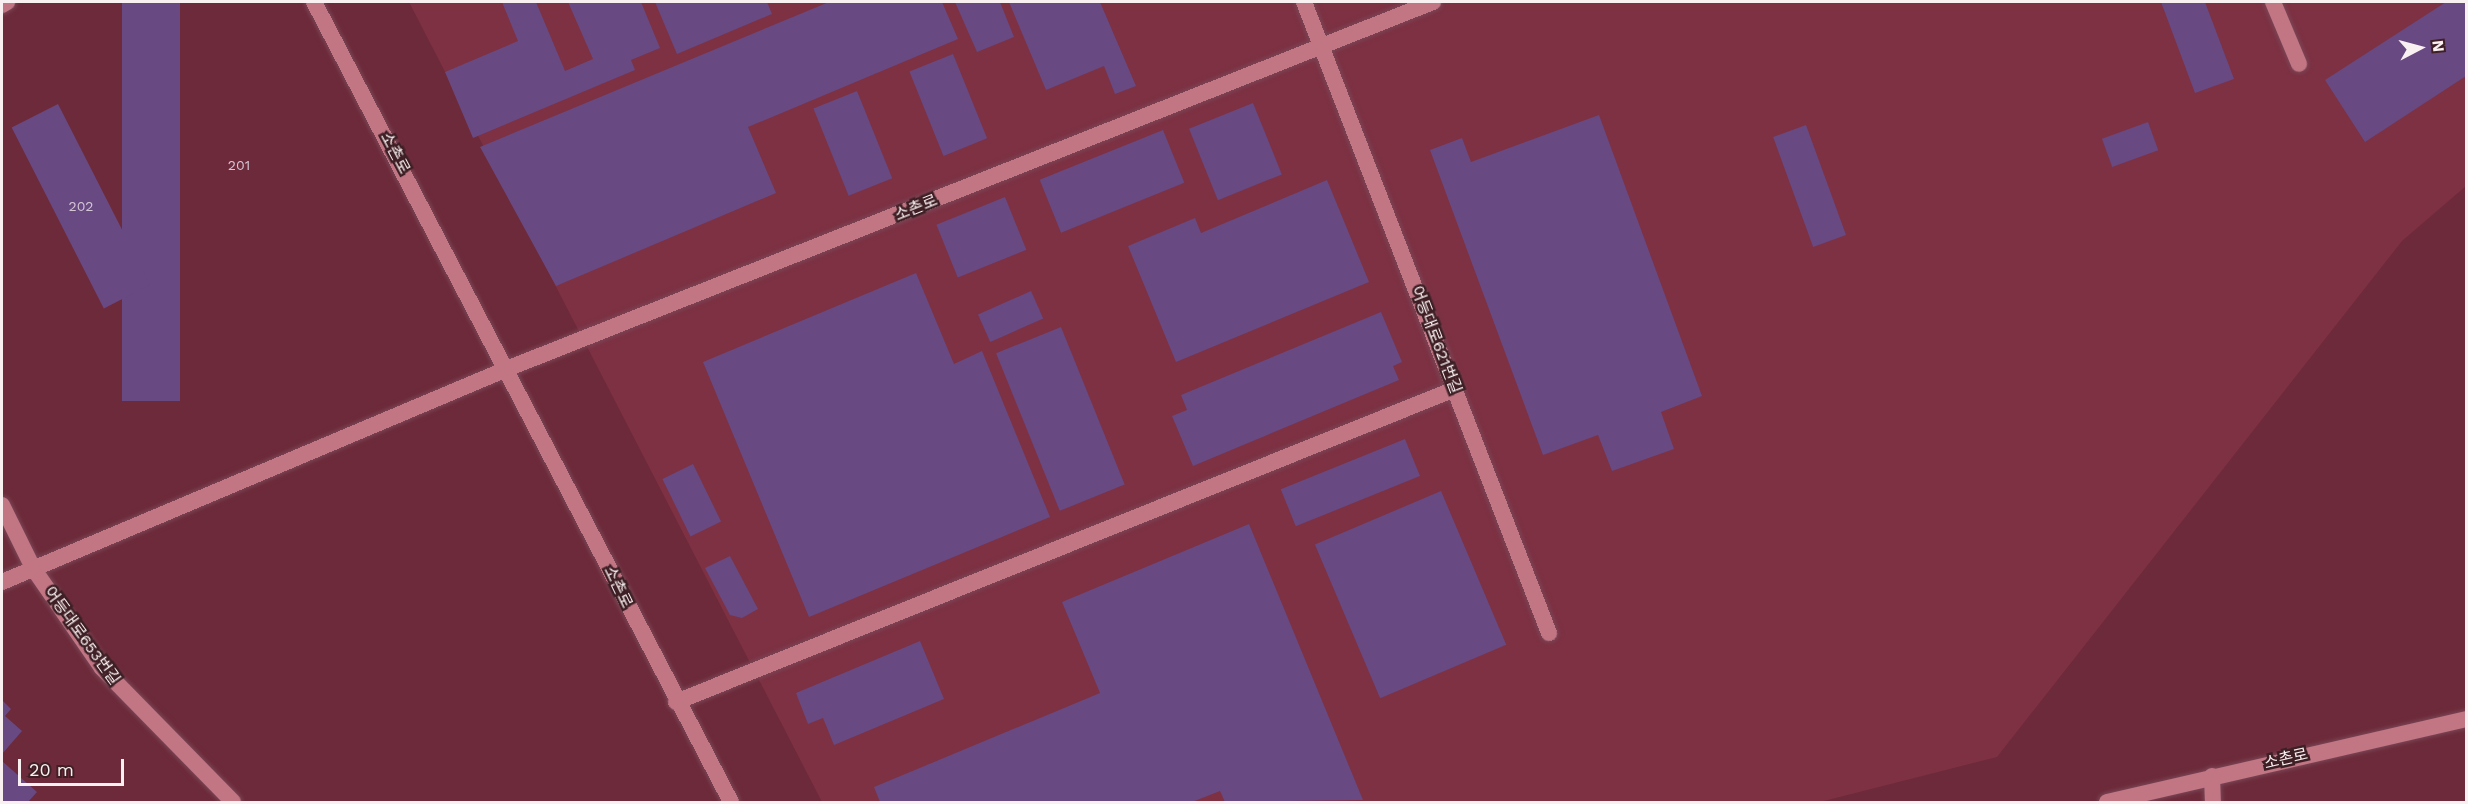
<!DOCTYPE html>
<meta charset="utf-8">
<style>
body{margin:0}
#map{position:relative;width:2468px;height:804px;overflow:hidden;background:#6d2a3a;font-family:"Work Sans","Noto Sans KR",sans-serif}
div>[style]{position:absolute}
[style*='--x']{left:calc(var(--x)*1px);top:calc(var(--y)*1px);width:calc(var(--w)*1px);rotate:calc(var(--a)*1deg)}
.built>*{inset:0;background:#7d3143}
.building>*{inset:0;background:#684982;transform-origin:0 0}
.roads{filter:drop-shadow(0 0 2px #7a4757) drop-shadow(0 0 2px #7a4757)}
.service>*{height:16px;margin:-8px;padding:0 8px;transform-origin:8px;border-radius:8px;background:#c27684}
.minor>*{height:16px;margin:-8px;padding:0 8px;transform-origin:8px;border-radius:8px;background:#c27684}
.tertiary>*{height:16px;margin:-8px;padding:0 8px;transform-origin:8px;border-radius:8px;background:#c27684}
span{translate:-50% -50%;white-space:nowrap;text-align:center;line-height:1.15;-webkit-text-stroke:5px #3e1f25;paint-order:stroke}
.number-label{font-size:14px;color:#d5c6d5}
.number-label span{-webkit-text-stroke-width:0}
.street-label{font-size:16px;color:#f9f0f1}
.frame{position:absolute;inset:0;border:3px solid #f9f0f1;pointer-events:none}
.north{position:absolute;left:2390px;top:18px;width:60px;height:60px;-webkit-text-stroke:4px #3e1f25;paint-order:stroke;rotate:84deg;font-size:16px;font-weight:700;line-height:24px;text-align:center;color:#f9f0f1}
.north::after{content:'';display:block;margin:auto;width:21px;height:27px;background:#f9f0f1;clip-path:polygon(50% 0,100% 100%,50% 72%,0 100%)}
.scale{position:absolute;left:18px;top:759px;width:106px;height:27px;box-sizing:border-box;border:3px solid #f9f0f1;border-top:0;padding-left:8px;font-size:18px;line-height:21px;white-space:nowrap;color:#f9f0f1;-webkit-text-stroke:4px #3e1f25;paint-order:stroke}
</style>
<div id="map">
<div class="built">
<div style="clip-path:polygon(409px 2px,2466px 2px,2466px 186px,2402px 241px,1997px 757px,1820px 802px,822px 802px)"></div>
</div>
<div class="building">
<div style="left:122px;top:2px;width:58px;height:399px"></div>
<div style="clip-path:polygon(502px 2px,536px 2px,565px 71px,593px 59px,568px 2px,641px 2px,660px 48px,631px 60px,635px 70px,473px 138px,445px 72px,518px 41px)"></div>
<div style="clip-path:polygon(655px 2px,767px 2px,772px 14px,677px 54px)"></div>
<div style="clip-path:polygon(829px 2px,942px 2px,958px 39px,748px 127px,776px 193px,556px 286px,480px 147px)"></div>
<div style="clip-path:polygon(955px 2px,1000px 2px,1014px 37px,977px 52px)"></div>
<div style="clip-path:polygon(1009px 2px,1100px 2px,1136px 86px,1115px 94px,1104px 66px,1046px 90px)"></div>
<div style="clip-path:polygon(2161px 2px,2205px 2px,2234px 79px,2195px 93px)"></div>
<div style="clip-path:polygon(2446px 2px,2466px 2px,2466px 76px,2365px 142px,2325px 80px)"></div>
<div style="left:953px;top:54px;width:91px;height:47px;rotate:68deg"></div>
<div style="left:857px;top:91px;width:94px;height:47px;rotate:68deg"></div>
<div style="left:1253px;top:103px;width:77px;height:69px;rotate:68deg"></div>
<div style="left:58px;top:104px;width:203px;height:52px;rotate:63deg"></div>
<div style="clip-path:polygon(1599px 115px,1702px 396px,1661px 412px,1674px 449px,1612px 471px,1598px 435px,1543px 455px,1430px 150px,1462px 138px,1471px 162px)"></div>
<div style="left:2148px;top:122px;width:30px;height:49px;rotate:70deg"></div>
<div style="left:1806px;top:125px;width:117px;height:35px;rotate:70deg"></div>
<div style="left:1163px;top:130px;width:57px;height:133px;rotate:68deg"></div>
<div style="clip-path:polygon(1327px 180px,1369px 282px,1176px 362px,1128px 246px,1195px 218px,1201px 233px)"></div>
<div style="left:1005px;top:197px;width:57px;height:74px;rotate:68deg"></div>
<div style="clip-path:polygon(916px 273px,954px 364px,982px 351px,1050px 517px,809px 617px,703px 362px)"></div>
<div style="left:1031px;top:291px;width:30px;height:58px;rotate:66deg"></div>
<div style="clip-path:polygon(1381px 312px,1402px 362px,1393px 366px,1399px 380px,1193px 466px,1172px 416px,1187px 410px,1181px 395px)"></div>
<div style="left:1061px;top:327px;width:170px;height:70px;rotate:68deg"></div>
<div style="left:1405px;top:439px;width:40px;height:134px;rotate:68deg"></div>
<div style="left:693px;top:464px;width:64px;height:34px;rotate:64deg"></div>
<div style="left:1441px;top:491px;width:167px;height:137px;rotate:67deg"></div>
<div style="clip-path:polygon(1249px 524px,1363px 800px,1225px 802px,1220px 791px,1192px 802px,880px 802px,874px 787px,1100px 693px,1062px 602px)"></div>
<div style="clip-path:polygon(730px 556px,758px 609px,742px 618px,730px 615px,705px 568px)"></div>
<div style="clip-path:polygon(920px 641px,944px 699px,834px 745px,823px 718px,808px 724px,796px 693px)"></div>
<div style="clip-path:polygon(2px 700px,11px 709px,5px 716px,22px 731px,2px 754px)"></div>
<div style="clip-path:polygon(2px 761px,37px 792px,28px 802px,2px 802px)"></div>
</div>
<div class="roads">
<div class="service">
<div style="--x:2;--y:505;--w:70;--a:63.8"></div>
<div style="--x:33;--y:568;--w:121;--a:55.4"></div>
<div style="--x:102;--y:668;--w:187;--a:45.6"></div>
</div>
<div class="minor">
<div style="--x:1304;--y:2;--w:677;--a:68.78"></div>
<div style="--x:2273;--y:2;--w:67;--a:67.2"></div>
<div style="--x:2;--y:5;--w:6;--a:-31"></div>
<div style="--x:2;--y:582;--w:550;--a:-22.88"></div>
<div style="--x:509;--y:368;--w:994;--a:-21.61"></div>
<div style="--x:676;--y:702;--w:840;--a:-21.89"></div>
<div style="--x:2212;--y:776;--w:26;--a:88"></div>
</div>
<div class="tertiary">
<div style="--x:314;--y:2;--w:902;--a:62.47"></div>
<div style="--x:2107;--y:802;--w:368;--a:-13"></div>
</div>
</div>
<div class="number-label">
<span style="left:239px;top:165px">201</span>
<span style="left:81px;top:206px">202</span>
</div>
<div class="street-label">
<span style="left:395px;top:153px;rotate:62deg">소촌로</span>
<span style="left:916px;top:208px;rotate:-22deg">소촌로</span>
<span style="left:1436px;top:340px;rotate:69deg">어등대로621번길</span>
<span style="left:618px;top:587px;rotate:64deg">소촌로</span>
<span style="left:82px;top:636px;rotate:54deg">어등대로653번길</span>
<span style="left:2286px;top:759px;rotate:-13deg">소촌로</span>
</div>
<div class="frame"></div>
<div class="north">N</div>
<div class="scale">20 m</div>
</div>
